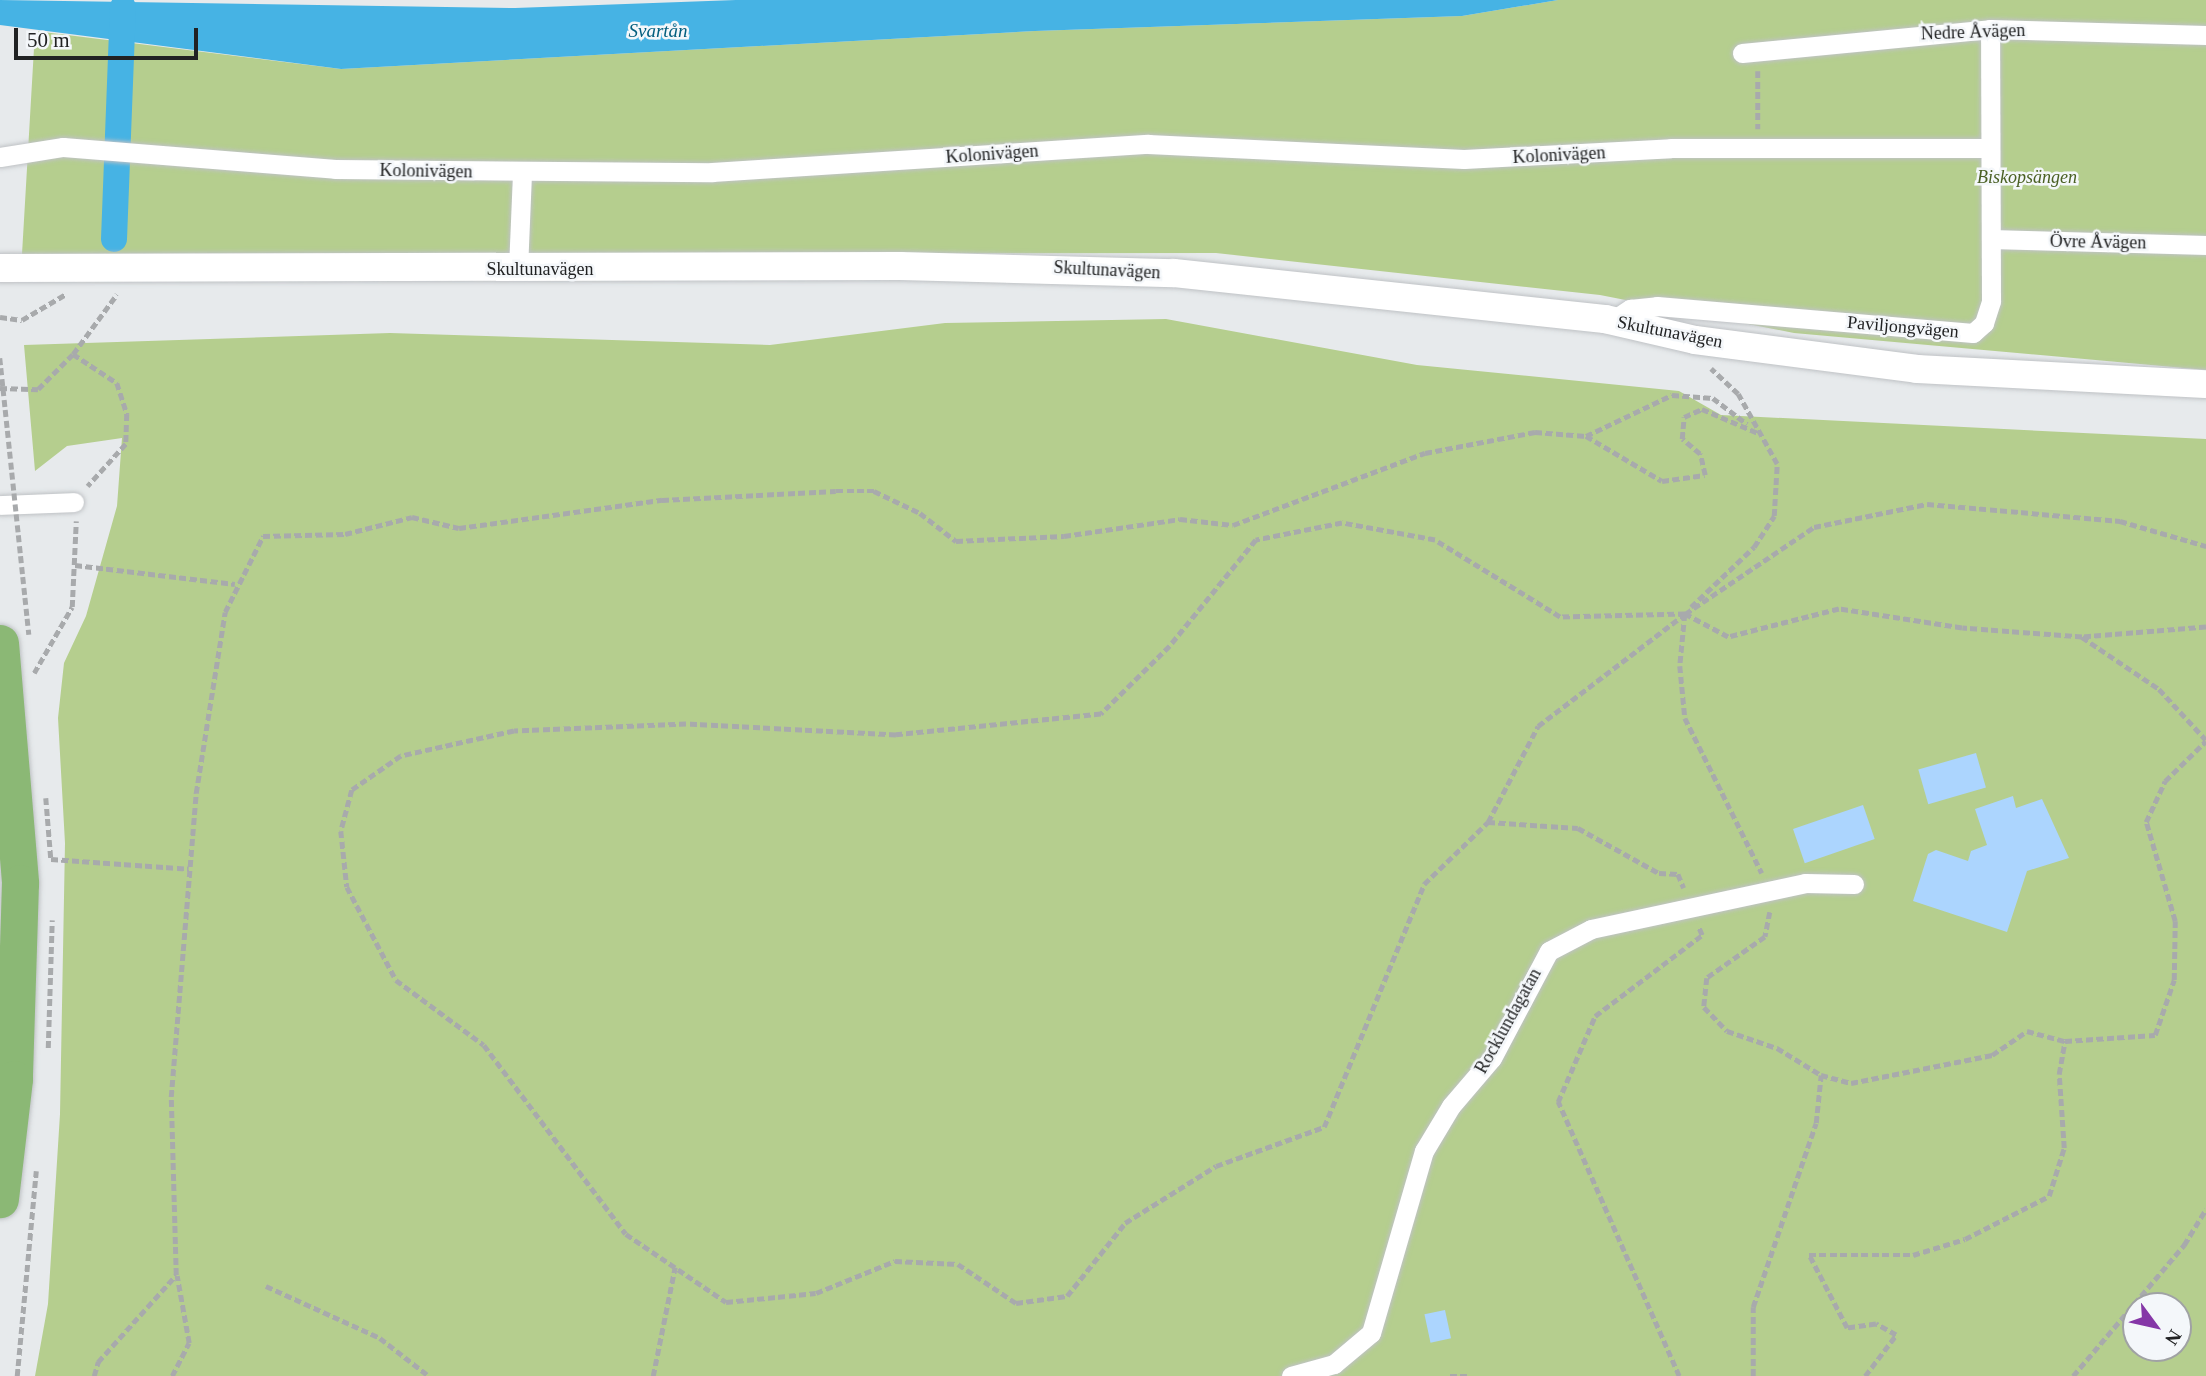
<!DOCTYPE html>
<meta charset="utf-8">
<style>
body{margin:0}
#map{position:relative;width:2206px;height:1376px;overflow:hidden;background:#e7eaec;font-family:"Times New Roman",serif}
div>[style]{position:absolute}
[style*='--x']{left:calc(var(--x)*1px);top:calc(var(--y)*1px);width:calc(var(--w)*1px);rotate:calc(var(--a)*1deg)}
.green>*{inset:0;background:#b5ce8e}
.water>*{inset:0;background:#46b3e4}
.canal>*{height:26px;margin:-13px;padding:0 13px;transform-origin:13px;border-radius:13px;background:#46b3e4}
.building>*{inset:0;background:#acd5fe;transform-origin:0 0}
.path>*{height:4.5px;margin-top:-2.25px;transform-origin:0;background:repeating-linear-gradient(90deg,#a8aaac 0 7px,transparent 0 10.5px)}
.roads{filter:drop-shadow(0 0 2px #bfc2c5) drop-shadow(0 0 2px #bfc2c5)}
.street>*{height:19px;margin:-9.5px;padding:0 9.5px;transform-origin:9.5px;border-radius:9.5px;background:#fff}
.secondary>*{height:28px;margin:-14px;padding:0 14px;transform-origin:14px;border-radius:14px;background:#fff}
.highway>*{height:37px;margin:-18.5px;padding:0 18.5px;transform-origin:18.5px;border-radius:18.5px;background:#8bb875}
.path-bridge>*{height:4.5px;margin-top:-2.25px;transform-origin:0;background:repeating-linear-gradient(90deg,#a8aaac 0 7px,transparent 0 10.5px)}
span{translate:-50% -50%;white-space:nowrap;text-align:center;line-height:1.15;-webkit-text-stroke:5px #f4f7fa;paint-order:stroke}
.street-label{font-size:18px;color:#212223}
.park-label{font-size:18px;color:#4a6023;font-style:italic}
.water-label{font-size:19px;color:#025e7e;font-style:italic}
.north{position:absolute;left:2122px;top:1292px;width:70px;height:70px;box-sizing:border-box;background:#f4f7fa;border:2px solid #a0a2a4;border-radius:50%;rotate:123deg;font-size:19px;font-weight:700;line-height:28px;text-align:center;color:#212223}
.north::after{content:'';display:block;margin:auto;width:24px;height:32px;background:#8537a7;clip-path:polygon(50% 0,100% 100%,50% 72%,0 100%)}
.scale{position:absolute;left:14px;top:28px;width:184px;height:32px;box-sizing:border-box;border:4px solid #212223;border-top:0;padding-left:9px;font-size:21px;line-height:24px;white-space:nowrap;color:#212223;-webkit-text-stroke:5px #f4f7fa;paint-order:stroke}
</style>
<div id="map">
<div class="green">
<div style="clip-path:polygon(1558px 0,2206px 0,2206px 370px,1794px 333px,1600px 295px,1216px 253px,22px 254px,35px 31px,341px 69px,1035px 31px,1462px 16px)"></div>
<div style="clip-path:polygon(evenodd,1166px 319px,1417px 365px,1679px 391px,1721px 415px,2206px 439px,2206px 1376px,35px 1376px,48px 1304px,60px 1114px,65px 843px,58px 718px,64px 663px,86px 616px,117px 506px,122px 438px,67px 446px,35px 471px,24px 345px,390px 333px,770px 345px,945px 323px,1166px 319px,2136px 1306px,2178px 1306px,2178px 1348px,2136px 1348px,2136px 1306px)"></div>
</div>
<div class="water">
<div style="clip-path:polygon(0 0,515px 8px,736px 0,1558px 0,1462px 16px,1035px 31px,341px 69px,0 25px)"></div>
</div>
<div class="canal">
<div style="--x:114;--y:239;--w:232;--a:-87.8"></div>
</div>
<div class="building">
<div style="left:1976px;top:753px;width:36px;height:60px;rotate:74deg"></div>
<div style="clip-path:polygon(2013px 796px,2016px 808px,2042px 799px,2069px 858px,2027px 871px,2007px 932px,1913px 901px,1928px 854px,1936px 850px,1968px 861px,1971px 851px,1987px 845px,1975px 809px)"></div>
<div style="left:1863px;top:805px;width:36px;height:74px;rotate:71deg"></div>
<div style="left:1445px;top:1310px;width:29px;height:21px;rotate:78deg"></div>
</div>
<div class="path">
<div style="--x:1758;--y:71;--w:58;--a:90"></div>
<div style="--x:0;--y:317;--w:22;--a:8"></div>
<div style="--x:22;--y:320;--w:51;--a:-30.6"></div>
<div style="--x:73;--y:354;--w:53;--a:33.4"></div>
<div style="--x:117;--y:383;--w:33;--a:72"></div>
<div style="--x:127;--y:414;--w:30;--a:92"></div>
<div style="--x:126;--y:444;--w:57;--a:132.1"></div>
<div style="--x:0;--y:388;--w:38;--a:2"></div>
<div style="--x:38;--y:389;--w:49;--a:-45"></div>
<div style="--x:73;--y:354;--w:74;--a:-53.7"></div>
<div style="--x:1586;--y:436;--w:95;--a:-25.5"></div>
<div style="--x:1672;--y:395;--w:41;--a:4.2"></div>
<div style="--x:1713;--y:398;--w:43;--a:37.4"></div>
<div style="--x:75;--y:565;--w:161;--a:6.8"></div>
<div style="--x:1691;--y:607;--w:87;--a:-43.6"></div>
<div style="--x:1754;--y:547;--w:37;--a:-57"></div>
<div style="--x:1774;--y:516;--w:52;--a:-86.7"></div>
<div style="--x:1777;--y:464;--w:80;--a:-119.1"></div>
<div style="--x:1738;--y:394;--w:37;--a:-137"></div>
<div style="--x:1685;--y:614;--w:52;--a:95.5"></div>
<div style="--x:1680;--y:666;--w:52;--a:84.5"></div>
<div style="--x:1685;--y:718;--w:173;--a:63.6"></div>
<div style="--x:2206;--y:627;--w:124;--a:175.4"></div>
<div style="--x:2082;--y:637;--w:93;--a:34"></div>
<div style="--x:2159;--y:689;--w:69;--a:47.3"></div>
<div style="--x:2082;--y:637;--w:120;--a:-175.7"></div>
<div style="--x:1962;--y:628;--w:124;--a:-171.2"></div>
<div style="--x:1839;--y:609;--w:114;--a:165.8"></div>
<div style="--x:1728;--y:637;--w:49;--a:-151.9"></div>
<div style="--x:1685;--y:614;--w:125;--a:178.6"></div>
<div style="--x:1560;--y:617;--w:147;--a:-148.4"></div>
<div style="--x:1435;--y:540;--w:95;--a:-169.6"></div>
<div style="--x:1342;--y:523;--w:88;--a:168.8"></div>
<div style="--x:1256;--y:540;--w:136;--a:129.1"></div>
<div style="--x:1170;--y:646;--w:97;--a:135.4"></div>
<div style="--x:1101;--y:714;--w:206;--a:174.2"></div>
<div style="--x:896;--y:735;--w:210;--a:-177"></div>
<div style="--x:686;--y:724;--w:172;--a:177.7"></div>
<div style="--x:514;--y:731;--w:116;--a:167.5"></div>
<div style="--x:401;--y:756;--w:60;--a:145.2"></div>
<div style="--x:352;--y:790;--w:42;--a:105"></div>
<div style="--x:341;--y:831;--w:56;--a:83.9"></div>
<div style="--x:347;--y:887;--w:105;--a:62.2"></div>
<div style="--x:396;--y:980;--w:109;--a:36.5"></div>
<div style="--x:484;--y:1045;--w:236;--a:53.1"></div>
<div style="--x:626;--y:1234;--w:121;--a:34.2"></div>
<div style="--x:726;--y:1302;--w:90;--a:-5.7"></div>
<div style="--x:816;--y:1293;--w:85;--a:-22.1"></div>
<div style="--x:895;--y:1261;--w:63;--a:2.7"></div>
<div style="--x:958;--y:1264;--w:70;--a:33.9"></div>
<div style="--x:1016;--y:1303;--w:51;--a:-7.8"></div>
<div style="--x:1067;--y:1296;--w:93;--a:-51.5"></div>
<div style="--x:1125;--y:1223;--w:107;--a:-32.1"></div>
<div style="--x:1216;--y:1166;--w:115;--a:-19.9"></div>
<div style="--x:1324;--y:1127;--w:263;--a:-67.6"></div>
<div style="--x:1424;--y:884;--w:89;--a:-44.1"></div>
<div style="--x:1488;--y:822;--w:108;--a:-62.5"></div>
<div style="--x:1538;--y:726;--w:185;--a:-37.3"></div>
<div style="--x:1685;--y:614;--w:156;--a:-34"></div>
<div style="--x:1814;--y:527;--w:115;--a:-11.5"></div>
<div style="--x:1927;--y:504;--w:194;--a:5"></div>
<div style="--x:2120;--y:521;--w:90;--a:16.2"></div>
<div style="--x:34;--y:673;--w:76;--a:-60.1"></div>
<div style="--x:72;--y:607;--w:86;--a:-87.3"></div>
<div style="--x:46;--y:798;--w:61;--a:85.3"></div>
<div style="--x:1488;--y:822;--w:90;--a:3.8"></div>
<div style="--x:1578;--y:828;--w:93;--a:29.1"></div>
<div style="--x:1659;--y:873;--w:19;--a:3"></div>
<div style="--x:1678;--y:874;--w:15;--a:67"></div>
<div style="--x:51;--y:859;--w:138;--a:4.1"></div>
<div style="--x:1770;--y:912;--w:25;--a:101"></div>
<div style="--x:1765;--y:937;--w:71;--a:144.7"></div>
<div style="--x:1707;--y:978;--w:29;--a:96"></div>
<div style="--x:1704;--y:1007;--w:33;--a:46"></div>
<div style="--x:1727;--y:1031;--w:53;--a:18.8"></div>
<div style="--x:1777;--y:1048;--w:52;--a:31.5"></div>
<div style="--x:1821;--y:1075;--w:31;--a:15"></div>
<div style="--x:1851;--y:1083;--w:144;--a:-11.2"></div>
<div style="--x:1992;--y:1055;--w:42;--a:-34.4"></div>
<div style="--x:2027;--y:1031;--w:39;--a:15"></div>
<div style="--x:2065;--y:1041;--w:90;--a:-3.8"></div>
<div style="--x:2155;--y:1035;--w:58;--a:-70.9"></div>
<div style="--x:2174;--y:980;--w:59;--a:-89"></div>
<div style="--x:2175;--y:921;--w:103;--a:-106.3"></div>
<div style="--x:2146;--y:822;--w:45;--a:-65.1"></div>
<div style="--x:2165;--y:781;--w:57;--a:-44.3"></div>
<div style="--x:48;--y:1048;--w:128;--a:-88.2"></div>
<div style="--x:266;--y:1286;--w:125;--a:24.5"></div>
<div style="--x:380;--y:1338;--w:62;--a:37.8"></div>
<div style="--x:17;--y:1376;--w:206;--a:-84.7"></div>
<div style="--x:94;--y:1376;--w:15;--a:-74"></div>
<div style="--x:98;--y:1362;--w:117;--a:-48.1"></div>
<div style="--x:176;--y:1275;--w:178;--a:-91.6"></div>
<div style="--x:171;--y:1097;--w:305;--a:-85.3"></div>
<div style="--x:196;--y:793;--w:183;--a:-80.9"></div>
<div style="--x:225;--y:612;--w:85;--a:-63.4"></div>
<div style="--x:263;--y:536;--w:82;--a:-1.4"></div>
<div style="--x:345;--y:534;--w:69;--a:-14.2"></div>
<div style="--x:412;--y:517;--w:48;--a:13.2"></div>
<div style="--x:459;--y:528;--w:205;--a:-7.9"></div>
<div style="--x:662;--y:500;--w:174;--a:-3"></div>
<div style="--x:836;--y:491;--w:38;--a:0"></div>
<div style="--x:874;--y:491;--w:51;--a:25.6"></div>
<div style="--x:920;--y:513;--w:46;--a:37.9"></div>
<div style="--x:956;--y:541;--w:108;--a:-2.7"></div>
<div style="--x:1064;--y:536;--w:117;--a:-8.3"></div>
<div style="--x:1180;--y:519;--w:53;--a:6.5"></div>
<div style="--x:1233;--y:525;--w:205;--a:-20.6"></div>
<div style="--x:1425;--y:453;--w:112;--a:-10.8"></div>
<div style="--x:1535;--y:432;--w:51;--a:4.5"></div>
<div style="--x:1586;--y:436;--w:88;--a:30.6"></div>
<div style="--x:1662;--y:481;--w:43;--a:-7.9"></div>
<div style="--x:1705;--y:475;--w:22;--a:-103"></div>
<div style="--x:1700;--y:454;--w:23;--a:-140"></div>
<div style="--x:1682;--y:439;--w:22;--a:-85"></div>
<div style="--x:1684;--y:417;--w:20;--a:-24"></div>
<div style="--x:1702;--y:409;--w:61;--a:23.2"></div>
<div style="--x:172;--y:1376;--w:37;--a:-63"></div>
<div style="--x:189;--y:1343;--w:68;--a:-100.2"></div>
<div style="--x:653;--y:1376;--w:111;--a:-78.6"></div>
<div style="--x:1450;--y:1376;--w:17;--a:0"></div>
<div style="--x:1679;--y:1376;--w:300;--a:-113.8"></div>
<div style="--x:1558;--y:1102;--w:94;--a:-66.7"></div>
<div style="--x:1595;--y:1016;--w:134;--a:-37.1"></div>
<div style="--x:1702;--y:935;--w:10;--a:-114"></div>
<div style="--x:1753;--y:1376;--w:69;--a:-90"></div>
<div style="--x:1753;--y:1307;--w:194;--a:-71.1"></div>
<div style="--x:1816;--y:1123;--w:48;--a:-84.1"></div>
<div style="--x:1865;--y:1376;--w:51;--a:-52.9"></div>
<div style="--x:1896;--y:1335;--w:23;--a:-151"></div>
<div style="--x:1876;--y:1324;--w:29;--a:172"></div>
<div style="--x:1847;--y:1328;--w:82;--a:-117.5"></div>
<div style="--x:1809;--y:1255;--w:104;--a:0"></div>
<div style="--x:1913;--y:1255;--w:54;--a:-17.1"></div>
<div style="--x:1965;--y:1239;--w:94;--a:-27.1"></div>
<div style="--x:2049;--y:1196;--w:50;--a:-72.6"></div>
<div style="--x:2064;--y:1148;--w:74;--a:-93.9"></div>
<div style="--x:2059;--y:1074;--w:34;--a:-80"></div>
<div style="--x:2073;--y:1376;--w:172;--a:-49.7"></div>
<div style="--x:2184;--y:1245;--w:42;--a:-58.6"></div>
</div>
<div class="roads">
<div class="street">
<div style="--x:1742;--y:53;--w:249;--a:-5.5"></div>
<div style="--x:1990;--y:29;--w:216;--a:1.6"></div>
<div style="--x:0;--y:157;--w:64;--a:-9"></div>
<div style="--x:63;--y:147;--w:273;--a:4.6"></div>
<div style="--x:335;--y:169;--w:377;--a:0.5"></div>
<div style="--x:712;--y:172;--w:437;--a:-3.7"></div>
<div style="--x:1148;--y:144;--w:316;--a:2.7"></div>
<div style="--x:1464;--y:159;--w:207;--a:-3"></div>
<div style="--x:1671;--y:148;--w:316;--a:0"></div>
<div style="--x:1991;--y:239;--w:215;--a:1.6"></div>
<div style="--x:518;--y:269;--w:96;--a:-87.6"></div>
<div style="--x:1612;--y:321;--w:22;--a:-34"></div>
<div style="--x:1630;--y:309;--w:27;--a:-6"></div>
<div style="--x:1657;--y:306;--w:317;--a:4.9"></div>
<div style="--x:1973;--y:333;--w:15;--a:-42"></div>
<div style="--x:1984;--y:323;--w:23;--a:-72"></div>
<div style="--x:1991;--y:301;--w:272;--a:-90.2"></div>
<div style="--x:0;--y:505;--w:74;--a:-2.3"></div>
<div style="--x:1291;--y:1376;--w:45;--a:-15.6"></div>
<div style="--x:1334;--y:1364;--w:48;--a:-40"></div>
<div style="--x:1371;--y:1333;--w:190;--a:-73.8"></div>
<div style="--x:1424;--y:1151;--w:52;--a:-59"></div>
<div style="--x:1451;--y:1106;--w:63;--a:-49.5"></div>
<div style="--x:1492;--y:1058;--w:121;--a:-62"></div>
<div style="--x:1549;--y:951;--w:47;--a:-27.6"></div>
<div style="--x:1591;--y:929;--w:219;--a:-12.1"></div>
<div style="--x:1805;--y:883;--w:49;--a:1.2"></div>
</div>
<div class="secondary">
<div style="--x:0;--y:268;--w:900;--a:-0.13"></div>
<div style="--x:900;--y:266;--w:274;--a:1.5"></div>
<div style="--x:1174;--y:273;--w:433;--a:6.1"></div>
<div style="--x:1605;--y:319;--w:92;--a:13.1"></div>
<div style="--x:1695;--y:340;--w:224;--a:7.4"></div>
<div style="--x:1917;--y:369;--w:289;--a:3"></div>
</div>
<div class="highway">
<div style="--x:0;--y:643;--w:241;--a:85.2"></div>
<div style="--x:20;--y:883;--w:196;--a:91.8"></div>
<div style="--x:14;--y:1079;--w:121;--a:96.7"></div>
</div>
</div>
<div class="path-bridge">
<div style="--x:0;--y:358;--w:278;--a:84"></div>
</div>
<div class="street-label">
<span style="left:1973px;top:32px;rotate:-2deg">Nedre Åvägen</span>
<span style="left:992px;top:154px;rotate:-4deg">Kolonivägen</span>
<span style="left:1559px;top:155px;rotate:-3deg">Kolonivägen</span>
<span style="left:426px;top:171px;rotate:1deg">Kolonivägen</span>
<span style="left:2098px;top:242px;rotate:1deg">Övre Åvägen</span>
<span style="left:540px;top:269px">Skultunavägen</span>
<span style="left:1107px;top:270px;rotate:3deg">Skultunavägen</span>
<span style="left:1903px;top:327px;rotate:5deg">Paviljongvägen</span>
<span style="left:1670px;top:332px;rotate:11deg">Skultunavägen</span>
<span style="left:1508px;top:1021px;rotate:-61deg">Rocklundagatan</span>
</div>
<div class="park-label">
<span style="left:2027px;top:177px">Biskopsängen</span>
</div>
<div class="water-label">
<span style="left:658px;top:31px">Svartån</span>
</div>
<div class="north">N</div>
<div class="scale">50 m</div>
</div>
